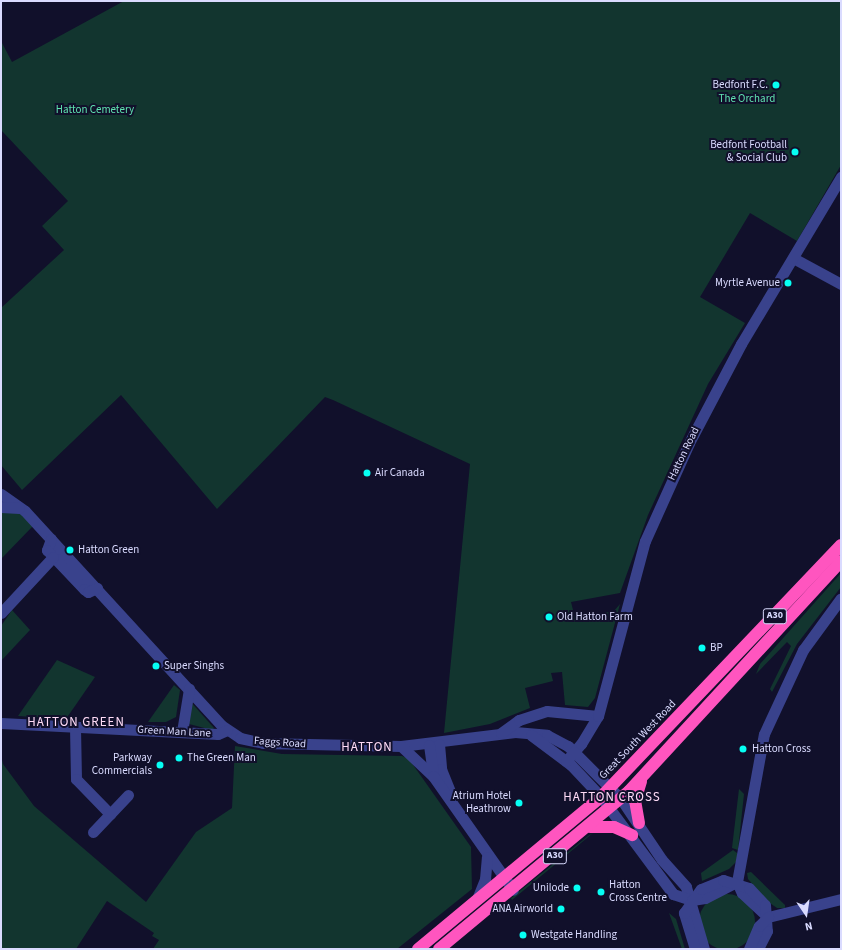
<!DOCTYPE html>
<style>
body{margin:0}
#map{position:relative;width:842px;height:950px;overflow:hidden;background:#11102b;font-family:"Source Sans 3",sans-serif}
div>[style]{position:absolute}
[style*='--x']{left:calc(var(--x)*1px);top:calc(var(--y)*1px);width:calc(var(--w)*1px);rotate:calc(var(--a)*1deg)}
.green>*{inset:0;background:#12352f}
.round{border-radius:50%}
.minor>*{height:11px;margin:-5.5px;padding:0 5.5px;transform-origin:5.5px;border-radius:5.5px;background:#39428c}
.highway>*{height:12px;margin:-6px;padding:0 6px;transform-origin:6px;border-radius:6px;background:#ff55bf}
.dots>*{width:11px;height:11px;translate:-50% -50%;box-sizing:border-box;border:2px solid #11102b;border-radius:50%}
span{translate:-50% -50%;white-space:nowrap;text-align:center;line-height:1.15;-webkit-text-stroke:4px #11102b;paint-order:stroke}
.shield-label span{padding:1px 3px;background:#11102b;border:1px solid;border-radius:3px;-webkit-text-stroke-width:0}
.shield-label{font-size:10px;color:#dadbff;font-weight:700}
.poi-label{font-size:11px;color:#dadbff}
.right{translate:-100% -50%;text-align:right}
.left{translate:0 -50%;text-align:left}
.park-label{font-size:11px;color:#60e5b1}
.street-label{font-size:11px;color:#dadbff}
.quarter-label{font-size:13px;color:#ffdcf7;letter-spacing:1px}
.frame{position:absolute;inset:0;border:2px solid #dadbff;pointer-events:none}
.north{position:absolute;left:786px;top:894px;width:40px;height:40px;-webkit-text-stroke:3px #11102b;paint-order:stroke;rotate:167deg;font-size:11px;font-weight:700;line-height:16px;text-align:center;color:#dadbff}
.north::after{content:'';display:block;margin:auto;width:14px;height:18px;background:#dadbff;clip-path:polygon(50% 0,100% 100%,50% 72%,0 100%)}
</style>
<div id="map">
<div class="green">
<div style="clip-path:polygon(124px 1px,841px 1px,841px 165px,797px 241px,750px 213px,700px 297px,745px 323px,708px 384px,648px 515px,620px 593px,571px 602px,575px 618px,614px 611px,620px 604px,595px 698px,588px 707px,565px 705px,562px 672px,551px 673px,553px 681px,525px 688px,530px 708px,490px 724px,444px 733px,470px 464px,333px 400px,325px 397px,217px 509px,121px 395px,22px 490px,1px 465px,1px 308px,64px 250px,42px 226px,68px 201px,1px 130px,1px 41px,12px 62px)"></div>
<div style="clip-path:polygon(1px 512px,21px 513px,33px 526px,1px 559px)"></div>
<div style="clip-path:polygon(841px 573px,841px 587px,797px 644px,772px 692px,770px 689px,791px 646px,787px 642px,756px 674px,760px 664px)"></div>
<div style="clip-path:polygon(12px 610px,30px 630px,1px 661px,1px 626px)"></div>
<div style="clip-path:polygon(57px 660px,95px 677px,66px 719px,18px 716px)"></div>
<div style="clip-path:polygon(174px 685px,180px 690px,176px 717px,166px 722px,148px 722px)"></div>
<div style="clip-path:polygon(190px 701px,214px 728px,212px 730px,189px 724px)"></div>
<div style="clip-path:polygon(235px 746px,282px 754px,402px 756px,409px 759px,471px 847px,472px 889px,397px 949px,153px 949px,159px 940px,152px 936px,154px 933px,107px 901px,76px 949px,1px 949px,1px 755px,3px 764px,34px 806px,146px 902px,196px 832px,232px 808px)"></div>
<div style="clip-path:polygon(739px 789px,744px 794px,738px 850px,732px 848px)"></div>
<div style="clip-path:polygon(593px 833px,512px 900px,511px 898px,588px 836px)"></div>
<div style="clip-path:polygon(733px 850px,737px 853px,737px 861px,729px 869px,702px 881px,701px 873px)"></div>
<div style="clip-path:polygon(751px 872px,785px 905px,785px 908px,777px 908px,767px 901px,748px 879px,747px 873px)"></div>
<div class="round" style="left:699px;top:894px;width:56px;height:56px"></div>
<div style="clip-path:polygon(669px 913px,676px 919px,685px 949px,682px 949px)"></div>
</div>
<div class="minor">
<div style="--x:793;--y:258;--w:55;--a:28.4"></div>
<div style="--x:1;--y:494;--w:29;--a:35"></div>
<div style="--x:25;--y:511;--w:290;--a:47.5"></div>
<div style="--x:221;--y:725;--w:23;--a:34"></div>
<div style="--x:240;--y:738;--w:24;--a:12"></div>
<div style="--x:263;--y:743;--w:138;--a:1.2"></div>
<div style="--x:401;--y:746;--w:115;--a:-7"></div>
<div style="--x:515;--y:732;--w:32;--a:5"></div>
<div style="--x:547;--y:735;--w:24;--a:28"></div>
<div style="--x:568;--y:746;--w:75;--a:45"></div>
<div style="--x:621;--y:799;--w:73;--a:56.1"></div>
<div style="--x:662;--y:860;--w:36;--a:48"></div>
<div style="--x:686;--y:887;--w:65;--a:73.8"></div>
<div style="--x:1;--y:507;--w:18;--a:3"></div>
<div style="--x:51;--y:539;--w:12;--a:110"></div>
<div style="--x:47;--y:550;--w:54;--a:46.5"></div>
<div style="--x:84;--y:589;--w:5;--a:37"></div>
<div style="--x:88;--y:592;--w:10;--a:-24"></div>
<div style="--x:1;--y:613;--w:76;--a:-47.1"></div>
<div style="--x:1;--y:723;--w:217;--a:2.9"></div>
<div style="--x:218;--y:734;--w:10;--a:-24"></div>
<div style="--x:75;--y:727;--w:52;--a:88.9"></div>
<div style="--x:76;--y:779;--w:49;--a:45.8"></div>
<div style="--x:182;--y:732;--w:44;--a:-80.8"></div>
<div style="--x:501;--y:733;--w:22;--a:-36"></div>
<div style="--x:519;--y:720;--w:29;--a:-18"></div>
<div style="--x:547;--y:711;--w:51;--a:5.6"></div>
<div style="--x:531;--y:735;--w:50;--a:36.9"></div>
<div style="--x:571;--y:765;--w:44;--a:46.8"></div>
<div style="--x:601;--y:797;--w:121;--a:53.4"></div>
<div style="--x:673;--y:894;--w:20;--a:18"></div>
<div style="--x:692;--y:900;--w:13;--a:-9"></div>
<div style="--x:705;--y:898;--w:36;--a:-27"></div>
<div style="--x:439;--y:744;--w:25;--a:85"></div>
<div style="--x:441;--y:769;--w:24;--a:68"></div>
<div style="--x:429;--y:745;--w:30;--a:82"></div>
<div style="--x:401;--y:746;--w:44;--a:43.2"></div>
<div style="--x:433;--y:776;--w:139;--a:54.9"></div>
<div style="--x:566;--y:761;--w:23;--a:-49"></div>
<div style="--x:581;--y:744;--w:33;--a:-59"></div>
<div style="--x:598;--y:716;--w:181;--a:-75"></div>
<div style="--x:645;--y:541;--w:107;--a:-65.8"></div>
<div style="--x:689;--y:443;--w:112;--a:-62.3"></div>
<div style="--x:741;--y:344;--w:195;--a:-59.1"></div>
<div style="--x:93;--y:832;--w:51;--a:-46.6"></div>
<div style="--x:737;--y:882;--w:150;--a:-79.7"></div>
<div style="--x:764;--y:734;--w:93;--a:-65.1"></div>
<div style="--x:803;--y:650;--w:64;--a:-53.8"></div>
<div style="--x:737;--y:882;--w:12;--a:66"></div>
<div style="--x:742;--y:893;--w:35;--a:43"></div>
<div style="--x:477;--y:899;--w:22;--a:-68"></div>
<div style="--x:485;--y:879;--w:22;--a:-85"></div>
<div style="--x:768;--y:917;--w:75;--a:-13.9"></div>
<div style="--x:695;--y:949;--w:38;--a:-107"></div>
<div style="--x:684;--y:913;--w:29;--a:-55"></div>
<div style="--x:701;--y:889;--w:24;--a:-22"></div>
<div style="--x:723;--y:880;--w:27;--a:17"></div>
<div style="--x:749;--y:888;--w:23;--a:47"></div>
<div style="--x:765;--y:905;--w:26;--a:86"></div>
<div style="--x:767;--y:931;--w:20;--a:117"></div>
<div style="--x:749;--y:949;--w:25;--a:-67"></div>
<div style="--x:759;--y:926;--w:13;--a:-45"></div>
</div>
<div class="highway">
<div style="--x:639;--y:823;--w:22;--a:-100"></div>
<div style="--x:635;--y:801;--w:21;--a:-73"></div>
<div style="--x:590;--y:827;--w:24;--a:0"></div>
<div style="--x:614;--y:827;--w:20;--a:24"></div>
<div style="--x:418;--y:949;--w:238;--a:-39.7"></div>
<div style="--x:601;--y:797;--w:348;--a:-46.4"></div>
<div style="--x:439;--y:949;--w:247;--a:-39.7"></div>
<div style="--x:629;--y:791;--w:313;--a:-47.3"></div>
</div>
<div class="dots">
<div style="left:776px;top:85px;background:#06fff4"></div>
<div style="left:795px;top:152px;background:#06fff4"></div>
<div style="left:788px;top:283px;background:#06fff4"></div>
<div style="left:367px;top:473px;background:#06fff4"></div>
<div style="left:70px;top:550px;background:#06fff4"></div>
<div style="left:549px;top:617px;background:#06fff4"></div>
<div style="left:702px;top:648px;background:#06fff4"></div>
<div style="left:156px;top:666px;background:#06fff4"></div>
<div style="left:743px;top:749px;background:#06fff4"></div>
<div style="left:179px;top:758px;background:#06fff4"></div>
<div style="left:160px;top:765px;background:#06fff4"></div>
<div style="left:519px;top:803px;background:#06fff4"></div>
<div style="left:577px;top:888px;background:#06fff4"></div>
<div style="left:601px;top:892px;background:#06fff4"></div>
<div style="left:561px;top:909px;background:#06fff4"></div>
<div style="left:523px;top:935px;background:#06fff4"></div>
</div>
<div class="shield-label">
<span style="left:775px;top:616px">A30</span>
<span style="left:555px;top:856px">A30</span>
</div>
<div class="poi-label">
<span class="right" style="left:768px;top:85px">Bedfont F.C.</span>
<span class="right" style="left:787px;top:152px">Bedfont Football<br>&amp; Social Club</span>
<span class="right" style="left:780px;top:283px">Myrtle Avenue</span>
<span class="left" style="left:375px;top:473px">Air Canada</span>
<span class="left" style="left:78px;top:550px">Hatton Green</span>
<span class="left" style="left:557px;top:617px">Old Hatton Farm</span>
<span class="left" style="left:710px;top:648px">BP</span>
<span class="left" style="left:164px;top:666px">Super Singhs</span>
<span class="left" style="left:752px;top:749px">Hatton Cross</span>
<span class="left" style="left:187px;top:758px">The Green Man</span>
<span class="right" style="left:152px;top:765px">Parkway<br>Commercials</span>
<span class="right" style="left:511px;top:803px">Atrium Hotel<br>Heathrow</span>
<span class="left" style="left:609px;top:892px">Hatton<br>Cross Centre</span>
<span class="right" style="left:569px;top:888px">Unilode</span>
<span class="right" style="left:553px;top:909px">ANA Airworld</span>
<span class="left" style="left:531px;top:935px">Westgate Handling</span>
</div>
<div class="park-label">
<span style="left:747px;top:99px">The Orchard</span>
<span style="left:95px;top:110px">Hatton Cemetery</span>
</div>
<div class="street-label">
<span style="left:684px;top:454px;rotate:-64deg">Hatton Road</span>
<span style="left:174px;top:732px;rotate:3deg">Green Man Lane</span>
<span style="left:638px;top:740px;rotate:-46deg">Great South West Road</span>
<span style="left:280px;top:743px;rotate:4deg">Faggs Road</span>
</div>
<div class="quarter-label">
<span style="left:76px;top:722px">HATTON GREEN</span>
<span style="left:367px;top:747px">HATTON</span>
<span style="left:612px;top:797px">HATTON CROSS</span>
</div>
<div class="frame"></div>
<div class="north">N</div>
</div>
